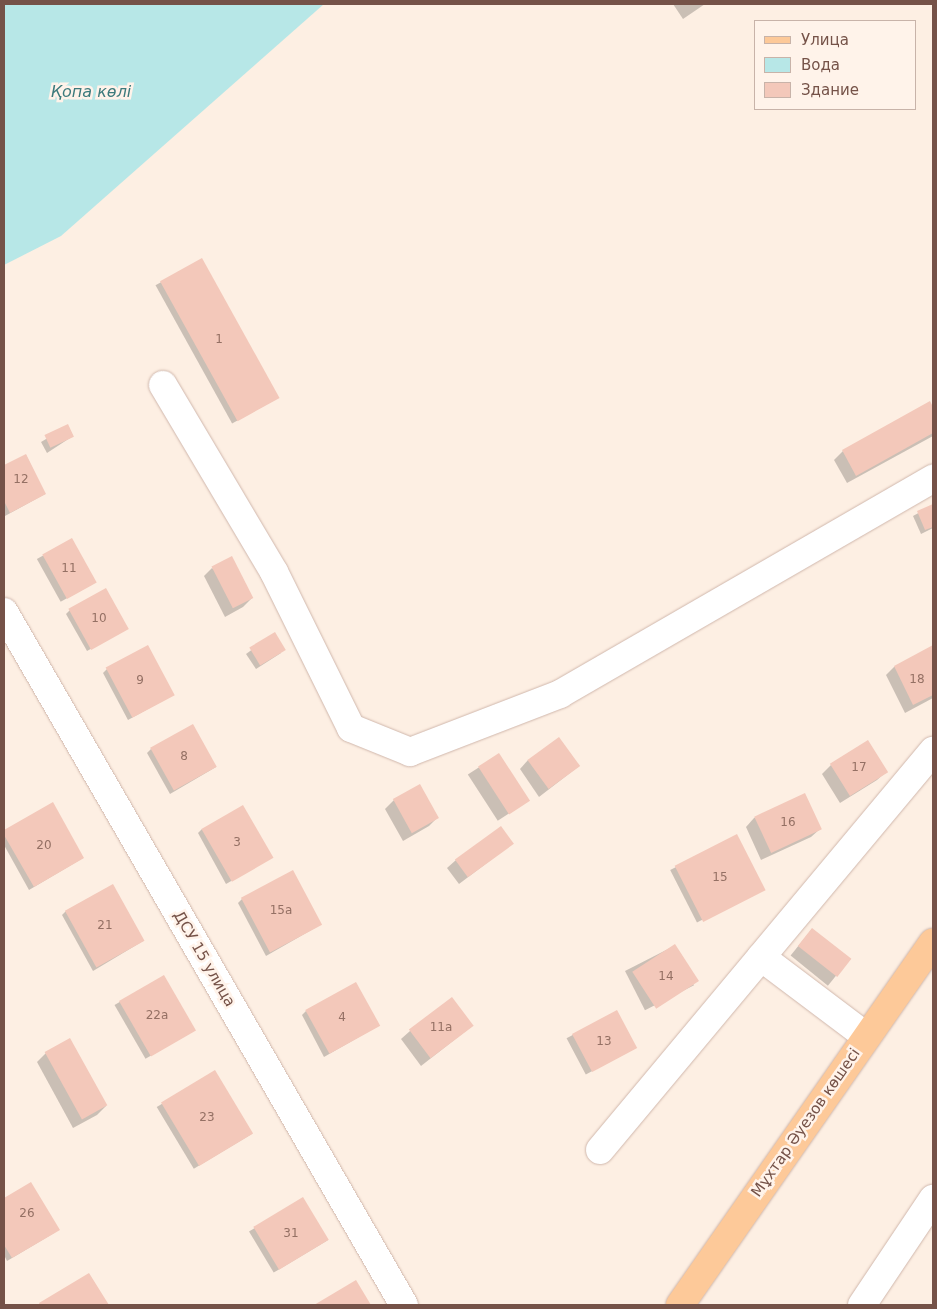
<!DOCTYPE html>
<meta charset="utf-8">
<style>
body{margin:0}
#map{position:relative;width:937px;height:1309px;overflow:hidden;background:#fdefe3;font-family:"DejaVu Sans",sans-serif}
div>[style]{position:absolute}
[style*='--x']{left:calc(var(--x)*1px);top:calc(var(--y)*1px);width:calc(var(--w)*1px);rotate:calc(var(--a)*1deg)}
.water>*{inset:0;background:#b7e7e7}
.shadow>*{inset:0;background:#0003;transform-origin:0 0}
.building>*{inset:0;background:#f3c8ba;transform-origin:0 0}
.roads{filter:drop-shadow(0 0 1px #d0b7ac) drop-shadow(0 0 1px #d0b7ac)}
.minor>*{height:28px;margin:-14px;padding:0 14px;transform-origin:14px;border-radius:14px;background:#fff}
.major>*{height:28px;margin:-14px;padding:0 14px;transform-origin:14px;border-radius:14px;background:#fdc999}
span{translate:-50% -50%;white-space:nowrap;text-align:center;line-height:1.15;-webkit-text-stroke:5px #fff3ea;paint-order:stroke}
.number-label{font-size:12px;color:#947064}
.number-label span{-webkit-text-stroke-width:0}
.street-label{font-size:15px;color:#755248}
.water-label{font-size:16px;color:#3c7a7c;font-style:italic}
.frame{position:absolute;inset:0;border:5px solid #755248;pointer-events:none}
.legend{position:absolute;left:754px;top:20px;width:162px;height:90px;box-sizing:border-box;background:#fff3ea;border:1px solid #c8b3a9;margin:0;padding:6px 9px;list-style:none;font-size:15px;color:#755248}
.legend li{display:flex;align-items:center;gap:10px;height:25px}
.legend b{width:25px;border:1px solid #c8b3a9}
</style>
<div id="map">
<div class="water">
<div style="clip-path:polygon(4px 4px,324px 4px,61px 236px,4px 265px)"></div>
</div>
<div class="shadow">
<div style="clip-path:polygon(673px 4px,705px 4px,683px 19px)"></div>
<div style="left:201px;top:260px;width:158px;height:52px;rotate:61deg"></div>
<div style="clip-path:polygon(929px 403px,933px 410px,933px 436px,847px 483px,834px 460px,843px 451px)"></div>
<div style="clip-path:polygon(68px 426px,73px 436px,47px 453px,41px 442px)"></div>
<div style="clip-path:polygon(26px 455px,45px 494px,5px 516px,4px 466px)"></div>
<div style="clip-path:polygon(933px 505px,933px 528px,921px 534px,913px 516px)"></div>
<div style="left:71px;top:540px;width:49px;height:39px;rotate:61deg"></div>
<div style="clip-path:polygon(212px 568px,252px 598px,243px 607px,225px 617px,204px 576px)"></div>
<div style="clip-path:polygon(70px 610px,125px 630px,87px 651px,66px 614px)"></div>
<div style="clip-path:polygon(274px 634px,281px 653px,256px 669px,246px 654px)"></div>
<div style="clip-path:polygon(933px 647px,933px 698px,905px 713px,886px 675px,894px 667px)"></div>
<div style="clip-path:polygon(107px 669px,173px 695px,128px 720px,103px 673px)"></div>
<div style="clip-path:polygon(151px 749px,216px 767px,170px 794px,147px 753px)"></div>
<div style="left:498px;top:755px;width:55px;height:36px;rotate:57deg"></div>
<div style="clip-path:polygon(528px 760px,579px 766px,539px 797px,520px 769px)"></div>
<div style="clip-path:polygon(831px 765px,886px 772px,877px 780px,840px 803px,822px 774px)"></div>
<div style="clip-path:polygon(804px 795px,820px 829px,811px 837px,761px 860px,746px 827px,754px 818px)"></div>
<div style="clip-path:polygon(394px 800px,438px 817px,429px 826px,403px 841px,385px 809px)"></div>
<div style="clip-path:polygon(52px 804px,83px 858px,29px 890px,4px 845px,4px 832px)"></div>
<div style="clip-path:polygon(202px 829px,271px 858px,226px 884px,198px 833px)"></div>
<div style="left:737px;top:836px;width:59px;height:75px;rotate:63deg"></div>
<div style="clip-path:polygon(512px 844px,459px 884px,447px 868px,456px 860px)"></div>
<div style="clip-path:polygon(242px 899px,320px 925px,266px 956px,238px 903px)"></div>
<div style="clip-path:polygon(66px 911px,143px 941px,93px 971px,62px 915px)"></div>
<div style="left:812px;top:929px;width:48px;height:34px;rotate:39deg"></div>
<div style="left:674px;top:946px;width:44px;height:55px;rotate:63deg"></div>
<div style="left:163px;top:977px;width:62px;height:56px;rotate:60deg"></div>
<div style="clip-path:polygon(306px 1011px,378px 1026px,324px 1057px,302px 1015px)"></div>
<div style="left:616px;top:1012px;width:41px;height:56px;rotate:62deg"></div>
<div style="clip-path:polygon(472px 1026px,421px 1066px,401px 1039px,410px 1031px)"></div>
<div style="clip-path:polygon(46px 1053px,106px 1106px,97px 1115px,73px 1128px,37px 1062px)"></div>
<div style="left:215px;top:1072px;width:72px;height:68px;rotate:59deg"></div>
<div style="clip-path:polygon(31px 1184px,54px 1233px,7px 1261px,4px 1255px,4px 1200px)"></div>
<div style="left:303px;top:1199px;width:48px;height:63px;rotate:59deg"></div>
<div style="clip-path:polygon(89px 1274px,108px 1305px,39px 1305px,40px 1304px)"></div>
<div style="clip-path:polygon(355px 1282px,370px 1305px,317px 1305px)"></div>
</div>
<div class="building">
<div style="left:202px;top:258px;width:160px;height:48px;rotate:61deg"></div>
<div style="clip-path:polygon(930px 401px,933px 407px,933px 433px,856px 476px,842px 450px)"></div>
<div style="left:68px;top:424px;width:14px;height:26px;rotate:65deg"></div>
<div style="clip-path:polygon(26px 454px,46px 494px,10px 513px,4px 501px,4px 465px)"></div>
<div style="clip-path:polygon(933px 504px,933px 527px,925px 530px,917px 511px)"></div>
<div style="left:72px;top:538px;width:51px;height:34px;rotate:61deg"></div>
<div style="left:232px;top:556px;width:47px;height:23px;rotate:63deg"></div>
<div style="left:106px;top:588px;width:47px;height:43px;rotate:61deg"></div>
<div style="left:275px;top:632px;width:21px;height:30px;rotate:59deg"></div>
<div style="left:148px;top:645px;width:57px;height:48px;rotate:62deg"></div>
<div style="clip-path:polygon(933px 645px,933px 695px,913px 705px,894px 666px)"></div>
<div style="left:193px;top:724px;width:49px;height:49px;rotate:61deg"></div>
<div style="left:559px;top:737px;width:36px;height:39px;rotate:54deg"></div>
<div style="left:868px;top:740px;width:38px;height:45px;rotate:58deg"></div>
<div style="left:499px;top:753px;width:57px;height:25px;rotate:57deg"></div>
<div style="left:420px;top:784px;width:39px;height:31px;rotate:61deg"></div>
<div style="left:805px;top:793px;width:40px;height:56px;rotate:65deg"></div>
<div style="clip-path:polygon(53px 802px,84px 858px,34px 887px,4px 835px,4px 830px)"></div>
<div style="left:243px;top:805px;width:61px;height:48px;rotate:60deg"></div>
<div style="left:501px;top:826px;width:22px;height:57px;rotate:54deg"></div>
<div style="left:737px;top:834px;width:63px;height:70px;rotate:63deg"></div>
<div style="left:293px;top:870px;width:62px;height:59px;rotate:62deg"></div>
<div style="left:113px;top:884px;width:65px;height:55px;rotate:61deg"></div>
<div style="left:812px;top:928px;width:50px;height:23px;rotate:38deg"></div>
<div style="left:675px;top:944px;width:44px;height:51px;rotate:57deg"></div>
<div style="left:164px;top:975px;width:64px;height:52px;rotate:60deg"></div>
<div style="left:356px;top:982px;width:50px;height:58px;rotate:61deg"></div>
<div style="left:452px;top:997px;width:36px;height:54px;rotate:53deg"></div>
<div style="left:617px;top:1010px;width:43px;height:51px;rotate:62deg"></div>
<div style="left:70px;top:1038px;width:77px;height:29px;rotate:61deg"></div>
<div style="left:215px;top:1070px;width:74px;height:63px;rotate:59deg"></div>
<div style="clip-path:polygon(31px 1182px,60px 1230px,12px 1258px,4px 1245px,4px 1198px)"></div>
<div style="left:303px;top:1197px;width:50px;height:58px;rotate:59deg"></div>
<div style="clip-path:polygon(89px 1273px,109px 1305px,40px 1305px,39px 1303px)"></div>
<div style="clip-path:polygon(356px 1280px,371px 1305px,314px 1305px)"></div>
</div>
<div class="roads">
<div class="minor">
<div style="--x:163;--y:385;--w:217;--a:59.3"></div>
<div style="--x:274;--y:572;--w:174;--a:63.7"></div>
<div style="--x:351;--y:728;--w:64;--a:22.1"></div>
<div style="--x:410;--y:752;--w:161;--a:-21.1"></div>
<div style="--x:560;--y:694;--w:431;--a:-30"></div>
<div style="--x:4;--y:612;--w:800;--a:60.01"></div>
<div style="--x:761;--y:957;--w:131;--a:37"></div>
<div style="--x:600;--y:1150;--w:520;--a:-50.15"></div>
<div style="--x:862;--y:1305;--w:128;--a:-56.2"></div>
</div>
<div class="major">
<div style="--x:680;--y:1305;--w:442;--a:-55.1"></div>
</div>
</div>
<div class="number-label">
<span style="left:219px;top:340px">1</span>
<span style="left:21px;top:480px">12</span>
<span style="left:69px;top:569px">11</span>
<span style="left:99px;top:619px">10</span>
<span style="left:917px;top:680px">18</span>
<span style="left:140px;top:681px">9</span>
<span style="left:184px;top:757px">8</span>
<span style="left:859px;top:768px">17</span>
<span style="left:788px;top:823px">16</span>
<span style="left:237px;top:843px">3</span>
<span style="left:44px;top:846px">20</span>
<span style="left:720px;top:878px">15</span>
<span style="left:281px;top:911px">15а</span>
<span style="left:105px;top:926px">21</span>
<span style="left:666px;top:977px">14</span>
<span style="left:157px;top:1016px">22а</span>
<span style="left:342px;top:1018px">4</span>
<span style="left:441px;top:1028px">11а</span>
<span style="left:604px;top:1042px">13</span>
<span style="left:207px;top:1118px">23</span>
<span style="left:27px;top:1214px">26</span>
<span style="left:291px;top:1234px">31</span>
</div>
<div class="street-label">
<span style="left:204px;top:959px;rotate:60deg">ДСУ 15 улица</span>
<span style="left:806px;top:1123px;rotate:-55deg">Мұхтар Әуезов көшесі</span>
</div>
<div class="water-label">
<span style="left:91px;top:92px">Қопа көлі</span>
</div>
<div class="frame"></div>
<ul class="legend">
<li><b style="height:6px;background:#fdc999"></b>Улица</li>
<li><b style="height:14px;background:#b7e7e7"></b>Вода</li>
<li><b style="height:14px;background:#f3c8ba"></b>Здание</li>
</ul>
</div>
